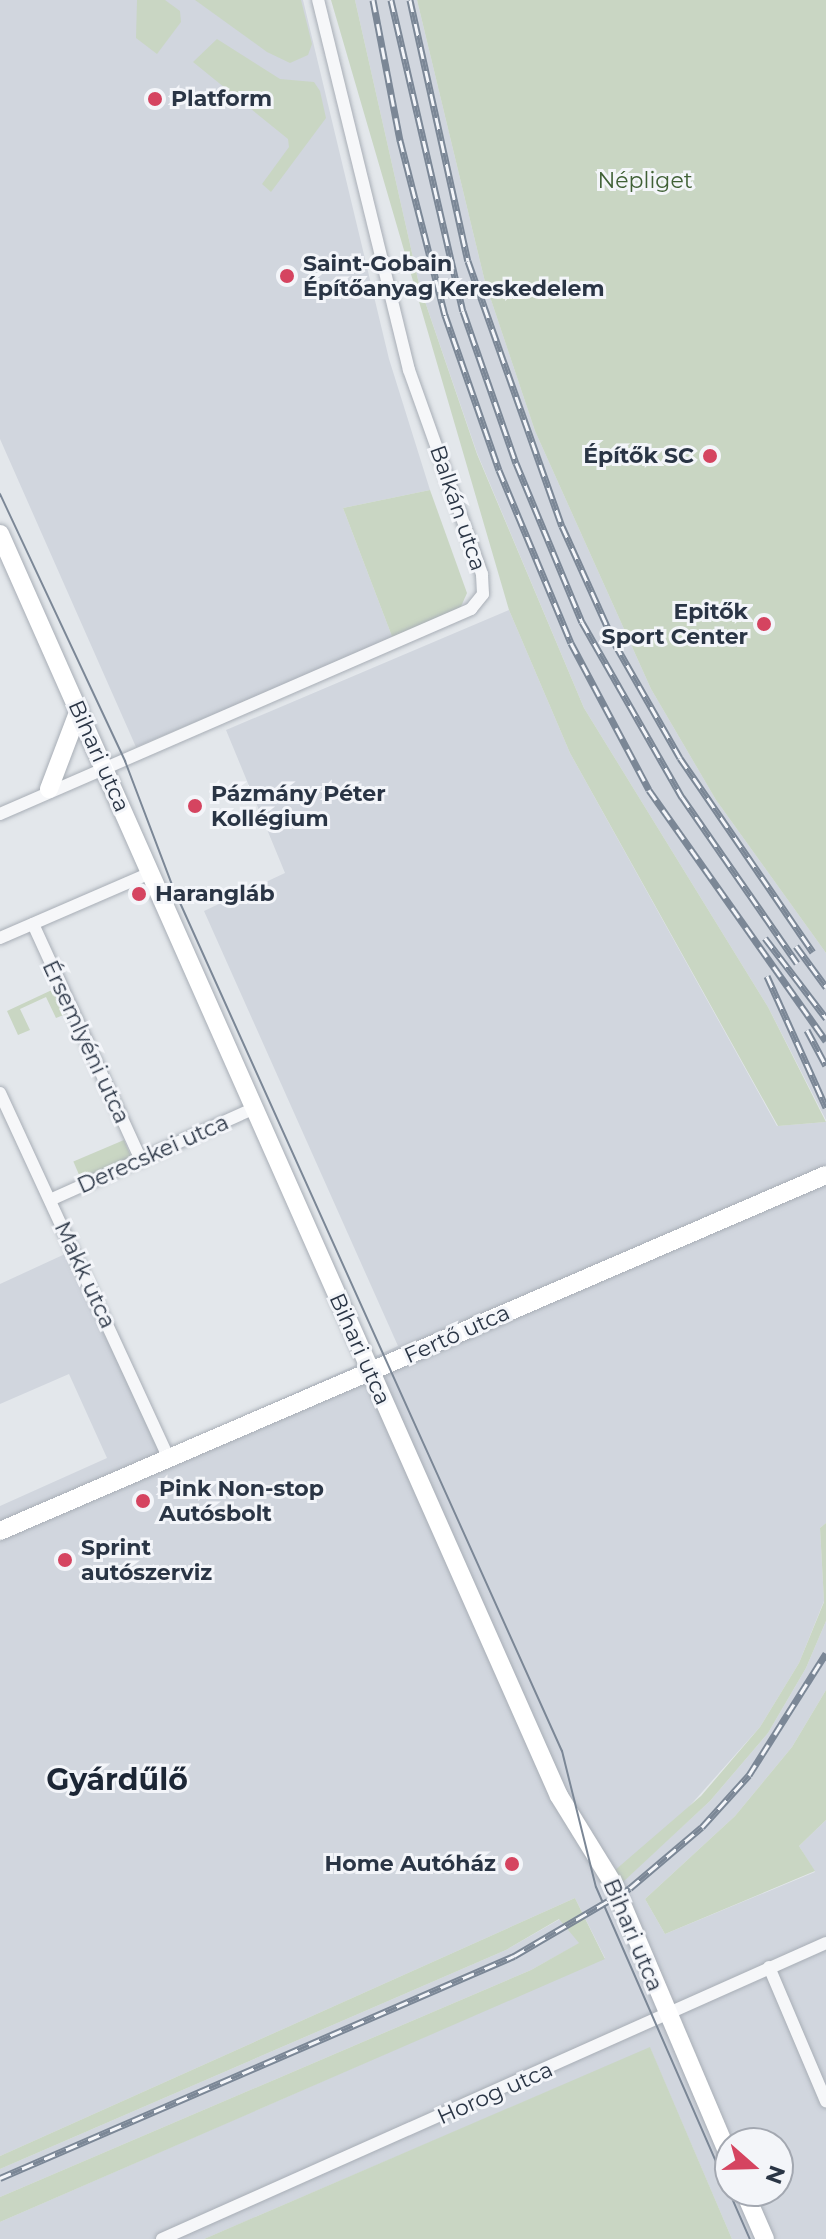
<!DOCTYPE html>
<meta charset="utf-8">
<style>
body{margin:0}
#map{position:relative;width:826px;height:2239px;overflow:hidden;background:#e3e7eb;font-family:Montserrat,sans-serif}
div>[style]{position:absolute}
[style*='--x']{left:calc(var(--x)*1px);top:calc(var(--y)*1px);width:calc(var(--w)*1px);rotate:calc(var(--a)*1deg)}
.built>*{inset:0;background:#d1d6de}
.green>*{inset:0;background:#c9d6c3;transform-origin:0 0}
.roads{filter:drop-shadow(0 0 2px #a8aeb6) drop-shadow(0 0 2px #a8aeb6)}
.street>*{height:12px;margin:-6px;padding:0 6px;transform-origin:6px;border-radius:6px;background:#f6f7f9}
.secondary>*{height:18px;margin:-9px;padding:0 9px;transform-origin:9px;border-radius:9px;background:#fff}
.tram>*{height:2px;margin:-1px;padding:0 1px;transform-origin:1px;border-radius:1px;background:#7b8796}
.rail>*{height:7px;margin-top:-3.5px;transform-origin:0;background:repeating-linear-gradient(90deg,#f3f5f9 0 12px,#7b8796 0 24px);box-sizing:border-box;border-block:2px solid #7b8796}
.dots>*{width:22px;height:22px;translate:-50% -50%;box-sizing:border-box;border:4px solid #f3f5f9;border-radius:50%}
span{translate:-50% -50%;white-space:nowrap;text-align:center;line-height:1.15;-webkit-text-stroke:6px #f3f5f9;paint-order:stroke}
.poi-label{font-size:22px;color:#2a3545;font-weight:700}
.left{translate:0 -50%;text-align:left}
.right{translate:-100% -50%;text-align:right}
.park-label{font-size:22px;color:#406136}
.street-label{font-size:22px;color:#2a3545}
.district-label{font-size:30px;color:#1c2635;font-weight:700}
.north{position:absolute;left:714px;top:2127px;width:80px;height:80px;box-sizing:border-box;background:#f3f5f9;border:2px solid #a3a8b1;border-radius:50%;rotate:110deg;font-size:22px;font-weight:700;line-height:32px;text-align:center;color:#2a3545}
.north::after{content:'';display:block;margin:auto;width:28px;height:36px;background:#d54460;clip-path:polygon(50% 0,100% 100%,50% 72%,0 100%)}
</style>
<div id="map">
<div class="built">
<div style="clip-path:polygon(0 0,303px 0,389px 359px,430px 490px,343px 508px,393px 639px,136px 747px,0 439px)"></div>
<div style="clip-path:polygon(355px 0,417px 0,485px 282px,535px 431px,651px 689px,716px 800px,826px 953px,826px 1120px,768px 1007px,584px 708px,477px 453px,419px 284px)"></div>
<div style="clip-path:polygon(evenodd,509px 610px,570px 753px,777px 1126px,826px 1122px,826px 1523px,820px 1528px,824px 1601px,799px 1663px,760px 1727px,622px 1882px,710px 1801px,768px 1733px,806px 1668px,826px 1621px,826px 1690px,792px 1747px,735px 1816px,645px 1899px,665px 1934px,815px 1872px,799px 1846px,826px 1820px,826px 2239px,732px 2239px,650px 2048px,204px 2239px,0 2239px,0 2222px,605px 1958px,575px 1898px,0 2156px,0 1506px,107px 1458px,69px 1374px,0 1404px,0 1284px,65px 1254px,162px 1453px,398px 1346px,204px 911px,285px 873px,226px 730px,509px 610px,730px 2143px,778px 2143px,778px 2191px,730px 2191px,730px 2143px)"></div>
<div style="clip-path:polygon(560px 1919px,580px 1943px,531px 1970px,0 2197px,0 2169px,506px 1950px)"></div>
</div>
<div class="green">
<div style="clip-path:polygon(137px 0,165px 0,180px 11px,181px 22px,157px 54px,136px 38px)"></div>
<div style="clip-path:polygon(195px 0,301px 0,312px 44px,308px 55px,290px 63px,267px 52px)"></div>
<div style="clip-path:polygon(331px 0,355px 0,419px 284px,477px 454px,584px 708px,768px 1007px,826px 1122px,778px 1126px,570px 753px,509px 610px)"></div>
<div style="clip-path:polygon(417px 0,826px 0,826px 953px,716px 800px,651px 689px,535px 431px,485px 282px)"></div>
<div style="clip-path:polygon(217px 39px,280px 79px,314px 82px,320px 91px,326px 118px,271px 192px,262px 184px,289px 147px,288px 139px,193px 62px)"></div>
<div style="clip-path:polygon(430px 490px,467px 593px,459px 611px,393px 639px,343px 508px)"></div>
<div style="clip-path:polygon(54px 989px,66px 1014px,56px 1018px,46px 997px,20px 1009px,30px 1030px,18px 1035px,7px 1011px)"></div>
<div style="left:124px;top:1140px;width:21px;height:55px;rotate:67deg"></div>
<div style="clip-path:polygon(826px 1523px,826px 1621px,806px 1668px,768px 1733px,710px 1801px,623px 1882px,614px 1871px,701px 1796px,760px 1727px,799px 1663px,824px 1602px,820px 1528px)"></div>
<div style="clip-path:polygon(826px 1690px,826px 1820px,799px 1846px,815px 1871px,665px 1934px,645px 1899px,735px 1816px,792px 1747px)"></div>
<div style="clip-path:polygon(575px 1898px,605px 1959px,0 2222px,0 2197px,531px 1970px,579px 1943px,559px 1919px,506px 1950px,0 2169px,0 2156px)"></div>
<div style="clip-path:polygon(650px 2047px,732px 2239px,204px 2239px)"></div>
</div>
<div class="roads">
<div class="street">
<div style="--x:0;--y:814;--w:514;--a:-23.52"></div>
<div style="--x:471;--y:609;--w:19;--a:-51"></div>
<div style="--x:483;--y:594;--w:20;--a:-93"></div>
<div style="--x:482;--y:574;--w:217;--a:-109.7"></div>
<div style="--x:409;--y:370;--w:381;--a:-103.8"></div>
<div style="--x:33;--y:924;--w:260;--a:65.4"></div>
<div style="--x:0;--y:938;--w:163;--a:-23.4"></div>
<div style="--x:0;--y:1093;--w:402;--a:65.2"></div>
<div style="--x:50;--y:1200;--w:225;--a:-24.2"></div>
<div style="--x:769;--y:1967;--w:146;--a:67"></div>
<div style="--x:162;--y:2239;--w:727;--a:-24.03"></div>
</div>
<div class="secondary">
<div style="--x:0;--y:534;--w:1380;--a:66.11"></div>
<div style="--x:559;--y:1796;--w:105;--a:58.3"></div>
<div style="--x:614;--y:1885;--w:297;--a:67"></div>
<div style="--x:49;--y:789;--w:85;--a:-69.2"></div>
<div style="--x:0;--y:1531;--w:899;--a:-23.32"></div>
<div style="--x:744;--y:2191;--w:52;--a:66.4"></div>
</div>
</div>
<div class="tram">
<div style="--x:0;--y:494;--w:295;--a:64.9"></div>
<div style="--x:125;--y:761;--w:133;--a:69.2"></div>
<div style="--x:172;--y:885;--w:950;--a:65.76"></div>
<div style="--x:562;--y:1751;--w:140;--a:76"></div>
<div style="--x:596;--y:1887;--w:384;--a:66.4"></div>
</div>
<div class="rail">
<div style="--x:373;--y:0;--w:143;--a:79.1"></div>
<div style="--x:400;--y:140;--w:181;--a:75.6"></div>
<div style="--x:445;--y:315;--w:164;--a:70.8"></div>
<div style="--x:499;--y:470;--w:187;--a:67.4"></div>
<div style="--x:571;--y:643;--w:166;--a:62"></div>
<div style="--x:649;--y:790;--w:307;--a:54.8"></div>
<div style="--x:391;--y:0;--w:319;--a:77"></div>
<div style="--x:463;--y:311;--w:161;--a:70.8"></div>
<div style="--x:516;--y:463;--w:172;--a:67.5"></div>
<div style="--x:582;--y:622;--w:202;--a:60.3"></div>
<div style="--x:682;--y:797;--w:202;--a:55.3"></div>
<div style="--x:410;--y:0;--w:267;--a:77.5"></div>
<div style="--x:468;--y:261;--w:281;--a:70.5"></div>
<div style="--x:562;--y:526;--w:129;--a:65.8"></div>
<div style="--x:615;--y:644;--w:131;--a:60.3"></div>
<div style="--x:680;--y:758;--w:235;--a:55.6"></div>
<div style="--x:765;--y:938;--w:101;--a:52.7"></div>
<div style="--x:796;--y:946;--w:51;--a:53.8"></div>
<div style="--x:767;--y:976;--w:144;--a:65.8"></div>
<div style="--x:807;--y:1030;--w:40;--a:62"></div>
<div style="--x:0;--y:2178;--w:560;--a:-23.36"></div>
<div style="--x:514;--y:1956;--w:134;--a:-30.4"></div>
<div style="--x:630;--y:1888;--w:94;--a:-40.3"></div>
<div style="--x:702;--y:1827;--w:70;--a:-47.9"></div>
<div style="--x:749;--y:1775;--w:144;--a:-57.7"></div>
</div>
<div class="dots">
<div style="left:155px;top:99px;background:#d54460"></div>
<div style="left:287px;top:276px;background:#d54460"></div>
<div style="left:710px;top:456px;background:#d54460"></div>
<div style="left:764px;top:624px;background:#d54460"></div>
<div style="left:195px;top:806px;background:#d54460"></div>
<div style="left:139px;top:894px;background:#d54460"></div>
<div style="left:143px;top:1501px;background:#d54460"></div>
<div style="left:65px;top:1560px;background:#d54460"></div>
<div style="left:512px;top:1864px;background:#d54460"></div>
</div>
<div class="poi-label">
<span class="left" style="left:171px;top:99px">Platform</span>
<span class="left" style="left:303px;top:276px">Saint-Gobain<br>Építőanyag Kereskedelem</span>
<span class="right" style="left:694px;top:456px">Építők SC</span>
<span class="right" style="left:748px;top:624px">Epitők<br>Sport Center</span>
<span class="left" style="left:211px;top:806px">Pázmány Péter<br>Kollégium</span>
<span class="left" style="left:155px;top:894px">Harangláb</span>
<span class="left" style="left:159px;top:1501px">Pink Non-stop<br>Autósbolt</span>
<span class="left" style="left:81px;top:1560px">Sprint<br>autószerviz</span>
<span class="right" style="left:496px;top:1864px">Home Autóház</span>
</div>
<div class="park-label">
<span style="left:645px;top:181px">Népliget</span>
</div>
<div class="street-label">
<span style="left:458px;top:508px;rotate:71deg">Balkán utca</span>
<span style="left:99px;top:756px;rotate:66deg">Bihari utca</span>
<span style="left:86px;top:1042px;rotate:65deg">Érsemlyéni utca</span>
<span style="left:153px;top:1154px;rotate:-24deg">Derecskei utca</span>
<span style="left:85px;top:1275px;rotate:65deg">Makk utca</span>
<span style="left:457px;top:1334px;rotate:-24deg">Fertő utca</span>
<span style="left:360px;top:1349px;rotate:66deg">Bihari utca</span>
<span style="left:633px;top:1935px;rotate:67deg">Bihari utca</span>
<span style="left:495px;top:2093px;rotate:-24deg">Horog utca</span>
</div>
<div class="district-label">
<span style="left:117px;top:1780px">Gyárdűlő</span>
</div>
<div class="north">N</div>
</div>
